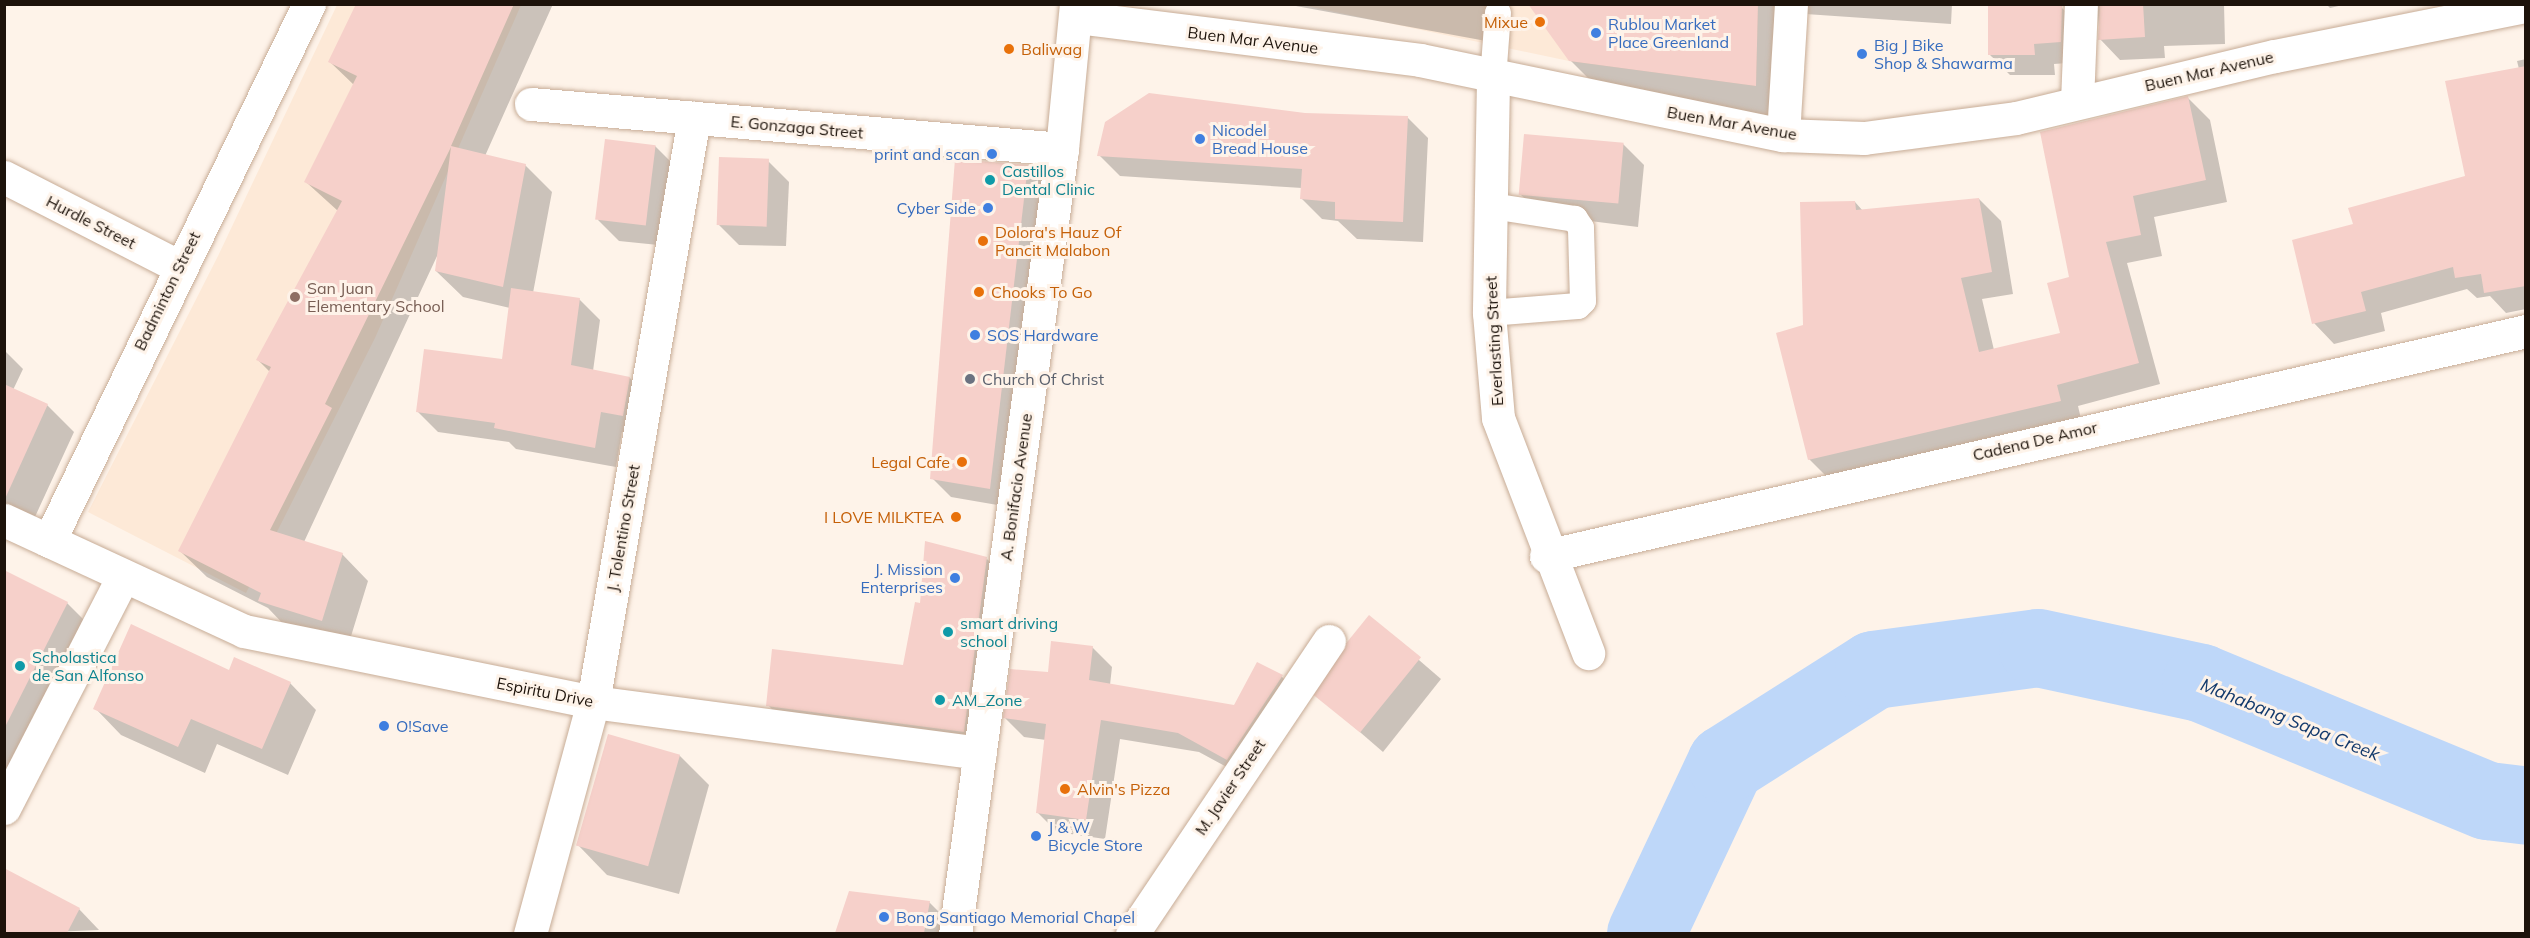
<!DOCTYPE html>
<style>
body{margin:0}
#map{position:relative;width:2530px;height:938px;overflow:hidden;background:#fef3e9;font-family:Mulish,sans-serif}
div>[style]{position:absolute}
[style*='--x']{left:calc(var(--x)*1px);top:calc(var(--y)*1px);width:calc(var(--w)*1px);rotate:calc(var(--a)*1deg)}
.built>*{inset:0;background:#fde9d7}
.shadow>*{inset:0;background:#0003}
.river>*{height:78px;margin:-39px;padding:0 39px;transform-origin:39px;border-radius:39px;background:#bed7f9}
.building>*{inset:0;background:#f6d0ca;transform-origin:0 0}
.roads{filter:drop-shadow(0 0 2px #c7ac96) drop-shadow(0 0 2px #c7ac96)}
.service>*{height:26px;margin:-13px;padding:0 13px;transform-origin:13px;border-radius:13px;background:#fff}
.minor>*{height:33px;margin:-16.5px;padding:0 16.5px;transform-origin:16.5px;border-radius:16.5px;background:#fff}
.tertiary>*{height:33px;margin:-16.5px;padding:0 16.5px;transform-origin:16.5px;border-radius:16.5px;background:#fff}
.secondary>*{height:33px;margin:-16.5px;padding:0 16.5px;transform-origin:16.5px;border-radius:16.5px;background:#fff}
.dots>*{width:16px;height:16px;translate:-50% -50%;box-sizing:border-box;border:3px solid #fef3e9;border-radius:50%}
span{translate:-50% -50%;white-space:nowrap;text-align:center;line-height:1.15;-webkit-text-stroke:6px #fef3e9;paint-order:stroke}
.food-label{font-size:16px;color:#c56008}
.right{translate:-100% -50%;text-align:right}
.left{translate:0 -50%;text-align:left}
.shop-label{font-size:16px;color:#366cbe}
.street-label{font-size:16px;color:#1d130b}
.culture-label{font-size:16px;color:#0d838f}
.education-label{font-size:16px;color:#785e54}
.worship-label{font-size:16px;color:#5b616d}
.water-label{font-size:18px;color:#12396c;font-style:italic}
.frame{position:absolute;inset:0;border:6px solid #1d130b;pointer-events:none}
</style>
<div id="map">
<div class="built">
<div style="clip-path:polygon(337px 5px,521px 5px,375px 338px,246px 593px,88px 512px,218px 256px)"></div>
<div style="clip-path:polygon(1302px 5px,1758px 5px,1756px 86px,1569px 61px)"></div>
</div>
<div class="shadow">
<div style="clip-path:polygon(358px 4px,553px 4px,485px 156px,525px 165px,552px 192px,533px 293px,579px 299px,600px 320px,593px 371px,630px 378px,650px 399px,644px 436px,622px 432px,616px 467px,516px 449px,509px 442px,438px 432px,418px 412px,503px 361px,510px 308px,463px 297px,436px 271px,438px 254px,304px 542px,342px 554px,368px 581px,348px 646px,286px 627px,268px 608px,207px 577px,180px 551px,270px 372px,258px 360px,338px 211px,306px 182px,354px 85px,330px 62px)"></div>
<div style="clip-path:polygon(1285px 4px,1501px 4px,1497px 43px)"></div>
<div style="clip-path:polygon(1543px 4px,1952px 4px,1951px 24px,1791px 13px,1788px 118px,1603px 93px,1570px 60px)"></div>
<div style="clip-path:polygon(2097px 4px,2224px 4px,2225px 44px,2164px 46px,2165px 58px,2120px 60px,2100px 39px)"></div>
<div style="clip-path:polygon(2326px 4px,2347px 4px,2330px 8px)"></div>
<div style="clip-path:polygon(2062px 8px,2082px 28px,2081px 62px,2054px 64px,2055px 75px,2010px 75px,1989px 54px)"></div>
<div style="clip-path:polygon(2526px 59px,2526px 309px,2506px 313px,2490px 296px,2477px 298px,2467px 289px,2381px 313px,2385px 331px,2334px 344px,2314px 323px,2355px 226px,2466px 178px,2519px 69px,2517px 61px)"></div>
<div style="clip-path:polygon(2188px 98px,2210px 120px,2227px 202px,2154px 217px,2162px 256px,2127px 263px,2160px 384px,2078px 406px,2082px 423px,1831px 481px,1809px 459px,1805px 327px,1855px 202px,1863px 211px,1979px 199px,2001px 221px,2013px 294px,1982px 299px,1994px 350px,2062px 334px,2071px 278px)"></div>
<div style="clip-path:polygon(1304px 114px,1407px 117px,1428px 138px,1423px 242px,1357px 239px,1338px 221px,1322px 219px,1302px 199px,1302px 188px,1120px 176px,1099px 155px)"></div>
<div style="clip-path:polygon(1623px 144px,1644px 165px,1638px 227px,1542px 215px,1521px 195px)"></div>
<div style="clip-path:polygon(655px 146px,676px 167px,668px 246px,619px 241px,598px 220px)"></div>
<div style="clip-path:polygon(768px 161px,789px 182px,786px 246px,739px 245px,718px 224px)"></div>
<div style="clip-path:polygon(1027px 166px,1046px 186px,1009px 507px,951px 497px,932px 478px)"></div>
<div style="clip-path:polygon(4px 350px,23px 369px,13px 390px,47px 405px,74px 432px,34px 519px,4px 507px)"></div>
<div style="clip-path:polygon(987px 559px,1010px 582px,987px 754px,791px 729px,768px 705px,904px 666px,921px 605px)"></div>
<div style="clip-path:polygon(4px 571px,67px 603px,96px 632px,23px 779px,4px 770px)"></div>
<div style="clip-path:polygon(1369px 617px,1441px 679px,1383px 752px,1317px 695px)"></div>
<div style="clip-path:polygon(1092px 647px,1112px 667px,1110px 685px,1234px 707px,1258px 664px,1282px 677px,1302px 696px,1247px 778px,1199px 752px,1120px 739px,1105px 839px,1057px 832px,1037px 812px,1046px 740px,1024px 737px,1005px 718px,1049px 674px)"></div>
<div style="clip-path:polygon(230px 672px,290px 683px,316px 710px,288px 775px,217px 744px,205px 773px,121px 735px,95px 708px)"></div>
<div style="clip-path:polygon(679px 755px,709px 785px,679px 894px,607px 875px,578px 845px)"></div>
<div style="clip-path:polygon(4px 886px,79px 909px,99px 930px,4px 934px)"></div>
<div style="clip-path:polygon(850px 892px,929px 902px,950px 923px,948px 934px,837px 934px)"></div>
</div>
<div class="river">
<div style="--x:1646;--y:934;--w:188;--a:-64.8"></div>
<div style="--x:1726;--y:764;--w:175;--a:-32.4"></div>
<div style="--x:1874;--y:670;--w:165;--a:-7.6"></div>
<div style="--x:2038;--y:648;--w:167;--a:12.1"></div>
<div style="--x:2201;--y:683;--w:310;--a:22.4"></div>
<div style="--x:2488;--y:801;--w:38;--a:7"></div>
</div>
<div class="building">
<div style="clip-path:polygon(356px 4px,514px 4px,451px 146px,526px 164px,503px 287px,435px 271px,451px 147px,325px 404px,332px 408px,270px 530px,343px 553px,322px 621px,258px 601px,261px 593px,178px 551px,271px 367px,256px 360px,342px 201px,304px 182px,357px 76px,328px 62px)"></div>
<div style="clip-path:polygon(1528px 4px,1758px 4px,1756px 86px,1569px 61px)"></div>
<div style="clip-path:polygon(2100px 4px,2143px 4px,2145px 37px,2098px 40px)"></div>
<div style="clip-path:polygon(1988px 6px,2062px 6px,2061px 42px,2034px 44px,2035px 55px,1988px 55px)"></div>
<div style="clip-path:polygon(2526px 66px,2526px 286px,2484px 293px,2481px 274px,2455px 278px,2453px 267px,2361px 292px,2366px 311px,2312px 324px,2292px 240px,2353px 224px,2348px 208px,2465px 176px,2445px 81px)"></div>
<div style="clip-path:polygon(1149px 93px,1305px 113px,1408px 116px,1403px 222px,1335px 219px,1335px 202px,1300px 199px,1302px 169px,1097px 156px,1105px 122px)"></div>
<div style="clip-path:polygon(2188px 96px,2206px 180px,2133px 196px,2141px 235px,2106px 242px,2139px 363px,2057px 385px,2061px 401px,1808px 460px,1776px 333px,1803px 325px,1800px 202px,1855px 201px,1856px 210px,1979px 198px,1992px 272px,1961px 278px,1979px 352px,2060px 333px,2047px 283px,2069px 277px,2040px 132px)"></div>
<div style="left:1524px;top:134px;width:100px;height:61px;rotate:5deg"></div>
<div style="left:605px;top:139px;width:51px;height:81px;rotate:7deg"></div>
<div style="left:719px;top:157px;width:50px;height:68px;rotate:2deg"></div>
<div style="clip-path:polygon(955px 159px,1028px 165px,990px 489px,930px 479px)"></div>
<div style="clip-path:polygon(511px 288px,580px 298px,571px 365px,630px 377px,623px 416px,601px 412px,595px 448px,494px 428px,495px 423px,416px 412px,424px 349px,502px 359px)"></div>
<div style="clip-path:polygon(4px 384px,48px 404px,4px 501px)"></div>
<div style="clip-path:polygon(925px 541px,987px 557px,964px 732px,766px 706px,772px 649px,903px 665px,915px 602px,920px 603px)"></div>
<div style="clip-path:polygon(4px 570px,68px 602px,4px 729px)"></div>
<div style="left:1369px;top:615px;width:67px;height:97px;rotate:39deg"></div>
<div style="clip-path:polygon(131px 624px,229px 670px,234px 657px,291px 682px,262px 749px,191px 719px,178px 747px,93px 709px)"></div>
<div style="clip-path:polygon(1051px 641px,1093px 646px,1089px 680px,1234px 705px,1257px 662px,1283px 675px,1227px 760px,1178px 733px,1101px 720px,1086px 820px,1036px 813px,1046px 724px,1003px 718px,1010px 669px,1048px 672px)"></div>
<div style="left:608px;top:734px;width:75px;height:116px;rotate:16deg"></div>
<div style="clip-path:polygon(4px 868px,80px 908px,67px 933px,4px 933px)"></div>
<div style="clip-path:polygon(849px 891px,930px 901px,924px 933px,835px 933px)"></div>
</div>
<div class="roads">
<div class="service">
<div style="--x:1493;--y:79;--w:66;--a:-85.7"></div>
<div style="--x:1489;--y:313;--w:89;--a:-4.5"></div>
<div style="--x:1578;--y:306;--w:7;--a:-45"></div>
<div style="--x:1583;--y:301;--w:73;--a:-91.6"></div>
<div style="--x:1581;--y:228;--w:11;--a:-124"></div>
<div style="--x:1575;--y:219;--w:84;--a:-171.1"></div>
</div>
<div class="minor">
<div style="--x:1493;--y:79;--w:234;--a:91"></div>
<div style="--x:1489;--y:313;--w:105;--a:85.1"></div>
<div style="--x:1498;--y:418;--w:252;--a:69"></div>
<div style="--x:2077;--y:102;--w:98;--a:-87.7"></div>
<div style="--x:531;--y:104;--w:533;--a:4.84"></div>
<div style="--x:1783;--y:135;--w:131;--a:-86.5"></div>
<div style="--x:4;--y:177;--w:195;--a:27.1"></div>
<div style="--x:4;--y:520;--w:264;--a:24.8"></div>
<div style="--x:244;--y:631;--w:356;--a:11.5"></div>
<div style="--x:593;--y:702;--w:390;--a:7.5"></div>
<div style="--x:49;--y:541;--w:597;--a:-64.17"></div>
<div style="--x:1546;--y:556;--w:1005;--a:-12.93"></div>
<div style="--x:4;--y:808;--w:261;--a:-62.8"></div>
<div style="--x:530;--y:934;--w:240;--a:-74.8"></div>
<div style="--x:593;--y:702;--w:593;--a:-80.19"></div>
<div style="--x:1132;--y:934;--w:353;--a:-56.1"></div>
</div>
<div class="tertiary">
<div style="--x:1076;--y:17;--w:347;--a:7.1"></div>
<div style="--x:1420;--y:60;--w:371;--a:11.7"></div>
<div style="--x:1783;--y:135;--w:81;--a:2.1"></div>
<div style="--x:1864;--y:138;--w:153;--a:-7.5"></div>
<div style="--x:2016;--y:118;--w:266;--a:-13.5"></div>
<div style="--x:2275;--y:56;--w:256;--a:-11.3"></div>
</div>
<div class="secondary">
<div style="--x:955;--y:934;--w:792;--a:-82.24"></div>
<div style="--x:1062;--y:149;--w:146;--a:-84.5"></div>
</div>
</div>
<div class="dots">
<div style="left:1540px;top:22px;background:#e8710a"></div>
<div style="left:1596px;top:33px;background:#3f7fe0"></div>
<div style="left:1009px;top:49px;background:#e8710a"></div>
<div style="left:1862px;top:54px;background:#3f7fe0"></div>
<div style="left:1200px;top:139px;background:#3f7fe0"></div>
<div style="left:992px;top:154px;background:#3f7fe0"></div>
<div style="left:990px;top:180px;background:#0f9aa8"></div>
<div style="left:988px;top:208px;background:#3f7fe0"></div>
<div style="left:983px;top:241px;background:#e8710a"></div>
<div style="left:979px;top:292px;background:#e8710a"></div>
<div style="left:295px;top:297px;background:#8d6e63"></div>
<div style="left:975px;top:335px;background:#3f7fe0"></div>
<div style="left:970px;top:379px;background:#6b7280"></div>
<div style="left:962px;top:462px;background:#e8710a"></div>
<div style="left:956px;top:517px;background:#e8710a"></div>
<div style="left:955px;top:578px;background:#3f7fe0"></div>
<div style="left:948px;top:632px;background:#0f9aa8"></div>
<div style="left:20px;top:666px;background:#0f9aa8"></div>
<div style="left:940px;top:700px;background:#0f9aa8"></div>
<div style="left:384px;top:726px;background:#3f7fe0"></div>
<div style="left:1065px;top:789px;background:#e8710a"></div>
<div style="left:1036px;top:836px;background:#3f7fe0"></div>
<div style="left:884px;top:917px;background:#3f7fe0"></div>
</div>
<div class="food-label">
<span class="right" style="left:1528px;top:22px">Mixue</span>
<span class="left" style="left:1021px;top:49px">Baliwag</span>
<span class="left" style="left:995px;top:241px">Dolora's Hauz Of<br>Pancit Malabon</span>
<span class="left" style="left:991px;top:292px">Chooks To Go</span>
<span class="right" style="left:950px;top:462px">Legal Cafe</span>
<span class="right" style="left:944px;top:517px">I LOVE MILKTEA</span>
<span class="left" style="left:1077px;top:789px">Alvin's Pizza</span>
</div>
<div class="shop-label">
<span class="left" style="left:1608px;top:33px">Rublou Market<br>Place Greenland</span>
<span class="left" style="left:1874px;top:54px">Big J Bike<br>Shop &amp; Shawarma</span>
<span class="left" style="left:1212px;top:139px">Nicodel<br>Bread House</span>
<span class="right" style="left:980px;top:154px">print and scan</span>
<span class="right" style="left:976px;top:208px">Cyber Side</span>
<span class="left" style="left:987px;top:335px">SOS Hardware</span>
<span class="right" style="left:943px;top:578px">J. Mission<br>Enterprises</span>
<span class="left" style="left:396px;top:726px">O!Save</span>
<span class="left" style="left:1048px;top:836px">J &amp; W<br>Bicycle Store</span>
<span class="left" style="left:896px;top:917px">Bong Santiago Memorial Chapel</span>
</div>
<div class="street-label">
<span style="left:1253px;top:40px;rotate:7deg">Buen Mar Avenue</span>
<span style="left:2209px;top:71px;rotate:-13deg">Buen Mar Avenue</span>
<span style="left:1732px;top:123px;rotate:10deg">Buen Mar Avenue</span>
<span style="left:797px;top:127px;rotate:5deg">E. Gonzaga Street</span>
<span style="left:91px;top:222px;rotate:27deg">Hurdle Street</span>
<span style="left:167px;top:291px;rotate:-64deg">Badminton Street</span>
<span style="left:1494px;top:341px;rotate:-93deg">Everlasting Street</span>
<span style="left:2035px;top:441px;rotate:-13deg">Cadena De Amor</span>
<span style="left:1016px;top:487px;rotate:-82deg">A. Bonifacio Avenue</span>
<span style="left:623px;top:528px;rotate:-80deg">J. Tolentino Street</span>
<span style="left:545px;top:692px;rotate:11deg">Espiritu Drive</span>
<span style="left:1230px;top:787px;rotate:-56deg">M. Javier Street</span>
</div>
<div class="culture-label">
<span class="left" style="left:1002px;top:180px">Castillos<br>Dental Clinic</span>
<span class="left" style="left:960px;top:632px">smart driving<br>school</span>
<span class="left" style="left:32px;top:666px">Scholastica<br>de San Alfonso</span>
<span class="left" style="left:952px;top:700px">AM_Zone</span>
</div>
<div class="education-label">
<span class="left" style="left:307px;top:297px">San Juan<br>Elementary School</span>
</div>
<div class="worship-label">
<span class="left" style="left:982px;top:379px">Church Of Christ</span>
</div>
<div class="water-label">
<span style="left:2290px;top:720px;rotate:22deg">Mahabang Sapa Creek</span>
</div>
<div class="frame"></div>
</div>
